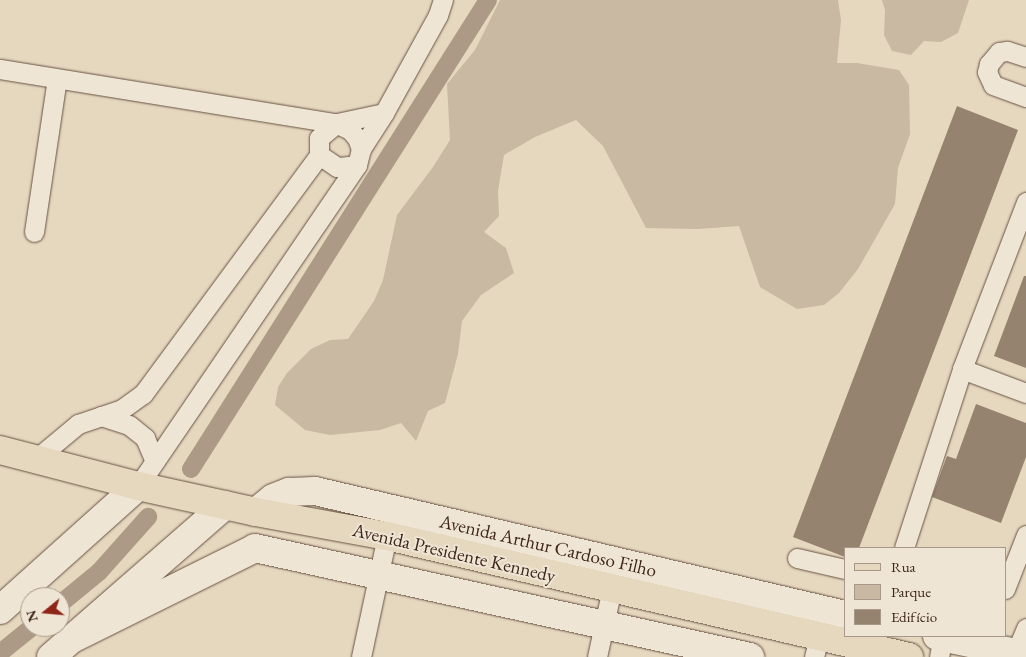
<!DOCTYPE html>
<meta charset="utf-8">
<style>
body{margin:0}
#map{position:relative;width:1026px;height:657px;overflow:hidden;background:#e6d7bf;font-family:"EB Garamond",serif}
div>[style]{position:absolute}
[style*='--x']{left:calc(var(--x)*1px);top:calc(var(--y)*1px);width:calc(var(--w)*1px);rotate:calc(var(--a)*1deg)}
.green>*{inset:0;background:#c9b9a3}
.canal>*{height:18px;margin:-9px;padding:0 9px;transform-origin:9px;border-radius:9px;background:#ad9a86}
.building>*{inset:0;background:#95826f}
.roads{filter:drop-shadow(0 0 1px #675242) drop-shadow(0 0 1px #675242)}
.minor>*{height:19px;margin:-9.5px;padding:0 9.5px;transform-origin:9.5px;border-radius:9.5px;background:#efe5d5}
.secondary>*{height:28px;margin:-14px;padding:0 14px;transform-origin:14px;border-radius:14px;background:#efe5d5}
.primary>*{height:28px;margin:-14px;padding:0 14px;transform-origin:14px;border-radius:14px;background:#e6d7bf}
span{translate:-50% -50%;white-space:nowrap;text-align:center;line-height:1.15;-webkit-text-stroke:4px #efe5d5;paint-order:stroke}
.street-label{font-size:19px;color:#3d2518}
.legend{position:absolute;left:844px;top:547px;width:162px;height:90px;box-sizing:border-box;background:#efe5d5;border:1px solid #a89889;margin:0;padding:6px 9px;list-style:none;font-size:15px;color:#3d2518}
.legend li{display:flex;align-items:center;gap:10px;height:25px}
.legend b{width:25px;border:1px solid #a89889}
.north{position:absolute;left:20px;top:587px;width:50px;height:50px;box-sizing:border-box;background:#efe5d5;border:1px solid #a89889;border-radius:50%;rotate:253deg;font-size:14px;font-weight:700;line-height:20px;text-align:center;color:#3d2518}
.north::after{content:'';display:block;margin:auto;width:18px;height:22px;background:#8f2418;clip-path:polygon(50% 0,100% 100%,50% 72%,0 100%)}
</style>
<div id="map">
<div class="green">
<div style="clip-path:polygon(500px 0,838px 0,841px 20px,837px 63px,857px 63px,899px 70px,909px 85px,910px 134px,898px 168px,895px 204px,858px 269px,839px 293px,824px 305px,797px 309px,760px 287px,739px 226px,698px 229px,646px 228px,603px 146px,576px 120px,535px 137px,504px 155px,498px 191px,499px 216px,484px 232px,506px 248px,514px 273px,481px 295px,462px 321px,458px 354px,445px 403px,428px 411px,416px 441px,401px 423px,380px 430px,330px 435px,305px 430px,275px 405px,278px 387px,287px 373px,311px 349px,330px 340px,348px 339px,374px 301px,383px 280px,397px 215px,433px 167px,450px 140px,447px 84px,475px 50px)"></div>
<div style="clip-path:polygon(882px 0,969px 0,958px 33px,941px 42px,924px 41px,911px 55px,892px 51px,884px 35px,885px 10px)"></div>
</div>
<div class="canal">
<div style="--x:191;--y:469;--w:555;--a:-57.66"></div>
<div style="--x:60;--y:604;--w:50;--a:-39.4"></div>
<div style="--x:99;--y:572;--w:74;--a:-48.3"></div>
<div style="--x:0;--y:653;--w:41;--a:-39.1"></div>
</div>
<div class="building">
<div style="clip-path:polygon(957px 106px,1018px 130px,859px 548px,845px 548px,845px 557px,793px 537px)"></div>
<div style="clip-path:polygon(1024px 276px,1026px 276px,1026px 368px,994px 356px)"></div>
<div style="clip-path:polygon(976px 404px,1026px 423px,1026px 457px,1001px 523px,932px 497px,947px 456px,956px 459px)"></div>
</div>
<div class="roads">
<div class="minor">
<div style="--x:1026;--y:57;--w:20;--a:-162"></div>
<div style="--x:1007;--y:51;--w:8;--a:173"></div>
<div style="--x:999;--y:52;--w:16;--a:130"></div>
<div style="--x:989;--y:64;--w:8;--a:104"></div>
<div style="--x:987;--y:72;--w:14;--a:65"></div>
<div style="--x:993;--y:85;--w:35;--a:20"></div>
<div style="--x:0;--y:69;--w:339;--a:9.2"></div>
<div style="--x:335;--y:123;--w:17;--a:25"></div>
<div style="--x:350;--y:130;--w:11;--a:49"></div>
<div style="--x:357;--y:138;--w:12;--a:70"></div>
<div style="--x:357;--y:165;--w:20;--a:174"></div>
<div style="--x:337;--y:167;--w:22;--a:-146"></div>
<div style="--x:319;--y:155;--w:17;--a:-90"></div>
<div style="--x:319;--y:138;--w:23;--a:-40"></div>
<div style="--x:337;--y:123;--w:48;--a:-12"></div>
<div style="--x:34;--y:232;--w:155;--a:-81.5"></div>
<div style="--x:962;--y:369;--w:68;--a:20.6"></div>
<div style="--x:101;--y:416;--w:29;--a:18"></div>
<div style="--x:129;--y:425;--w:21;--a:39"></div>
<div style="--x:145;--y:438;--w:25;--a:67"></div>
<div style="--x:36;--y:459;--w:55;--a:-39.8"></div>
<div style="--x:78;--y:424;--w:46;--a:-18.8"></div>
<div style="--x:122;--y:409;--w:26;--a:-36"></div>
<div style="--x:143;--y:394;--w:298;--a:-53.6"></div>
<div style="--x:138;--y:486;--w:389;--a:-55.7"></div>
<div style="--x:357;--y:165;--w:16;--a:-76"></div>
<div style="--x:361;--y:149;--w:43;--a:-57.4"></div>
<div style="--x:384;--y:113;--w:112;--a:-61.1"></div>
<div style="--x:438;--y:15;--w:16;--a:-72"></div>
<div style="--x:904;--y:548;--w:188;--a:-72"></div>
<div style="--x:962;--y:369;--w:179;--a:-69"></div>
<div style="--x:797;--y:558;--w:49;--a:12.9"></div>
<div style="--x:1005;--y:589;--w:58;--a:-68.7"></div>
<div style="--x:1016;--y:652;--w:26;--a:-67"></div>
<div style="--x:361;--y:657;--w:124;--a:-77.9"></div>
<div style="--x:597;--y:657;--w:71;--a:-77.7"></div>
<div style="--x:814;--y:657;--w:21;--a:-76"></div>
<div style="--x:939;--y:657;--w:20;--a:-79"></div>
</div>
<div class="secondary">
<div style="--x:256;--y:512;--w:22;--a:-39"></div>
<div style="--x:273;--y:498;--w:17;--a:-21"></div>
<div style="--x:289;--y:492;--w:26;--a:-2"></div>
<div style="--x:315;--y:491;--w:544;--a:13.17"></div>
<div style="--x:0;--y:610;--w:186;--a:-41.9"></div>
<div style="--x:937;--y:636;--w:91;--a:12.1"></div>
<div style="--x:74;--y:638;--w:202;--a:-26.4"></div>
<div style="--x:255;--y:548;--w:507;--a:12.42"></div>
<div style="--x:51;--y:657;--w:231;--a:-41.1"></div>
</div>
<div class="primary">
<div style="--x:0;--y:450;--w:143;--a:14.6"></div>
<div style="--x:138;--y:486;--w:121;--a:12.4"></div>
<div style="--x:256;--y:512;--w:133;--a:10.4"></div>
<div style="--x:387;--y:536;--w:536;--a:13.05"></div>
</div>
</div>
<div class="street-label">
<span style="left:548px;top:546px;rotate:13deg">Avenida Arthur Cardoso Filho</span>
<span style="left:454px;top:553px;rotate:13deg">Avenida Presidente Kennedy</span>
</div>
<ul class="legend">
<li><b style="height:6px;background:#e6d7bf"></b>Rua</li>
<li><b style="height:14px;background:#c9b9a3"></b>Parque</li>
<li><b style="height:14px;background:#95826f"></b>Edifício</li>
</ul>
<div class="north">N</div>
</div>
